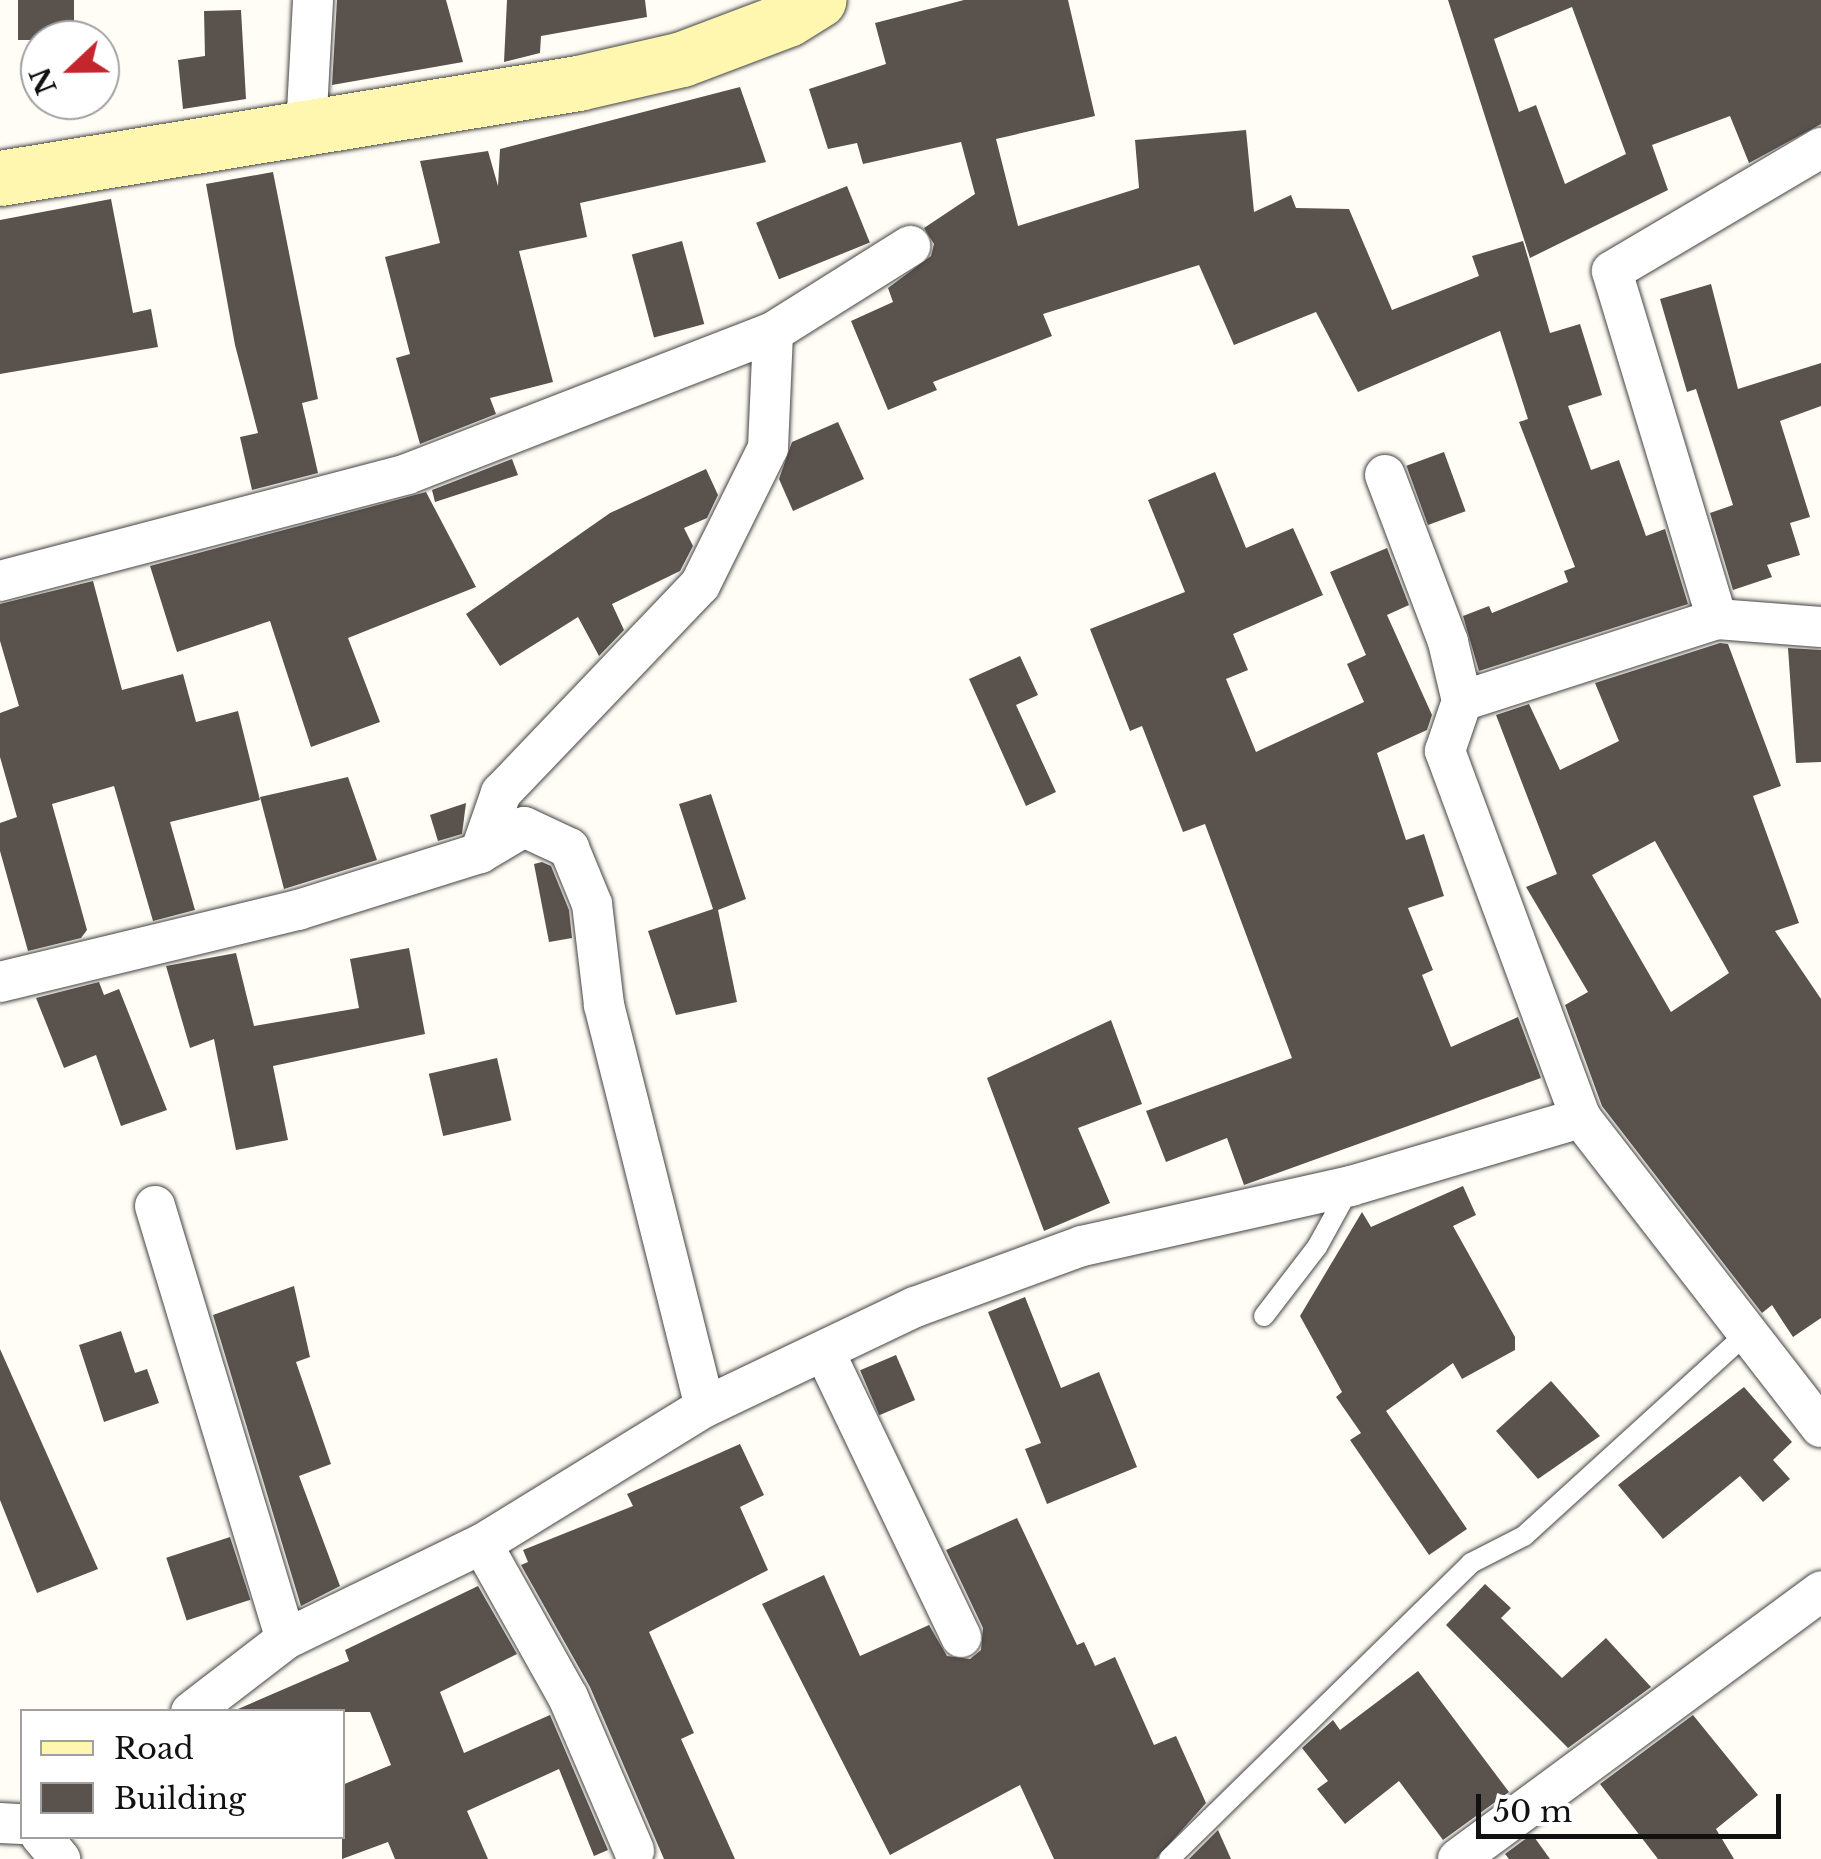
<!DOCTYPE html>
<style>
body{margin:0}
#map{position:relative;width:1821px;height:1859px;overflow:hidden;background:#fffdf5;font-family:"Libre Baskerville",serif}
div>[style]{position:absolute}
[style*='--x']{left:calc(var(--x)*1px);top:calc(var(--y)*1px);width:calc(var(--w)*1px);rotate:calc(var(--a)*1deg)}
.building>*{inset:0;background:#5a524d;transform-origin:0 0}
.roads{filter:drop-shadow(0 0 2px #444) drop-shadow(0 0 2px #444)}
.service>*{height:20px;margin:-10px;padding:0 10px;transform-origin:10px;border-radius:10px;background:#fff}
.minor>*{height:40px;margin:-20px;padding:0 20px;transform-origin:20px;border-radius:20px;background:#fff}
.secondary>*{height:55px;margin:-27.5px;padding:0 27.5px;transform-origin:27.5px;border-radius:27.5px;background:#fff6b0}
span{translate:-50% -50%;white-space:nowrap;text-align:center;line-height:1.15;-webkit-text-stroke:10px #fff;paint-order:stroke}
.legend{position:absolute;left:20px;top:1709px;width:325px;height:130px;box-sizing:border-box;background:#fff;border:2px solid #a0a0a0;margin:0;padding:12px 18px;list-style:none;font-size:30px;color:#111}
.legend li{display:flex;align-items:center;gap:20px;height:50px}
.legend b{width:50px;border:2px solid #a0a0a0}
.north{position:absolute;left:20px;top:20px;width:100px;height:100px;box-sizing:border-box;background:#fff;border:2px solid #a0a0a0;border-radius:50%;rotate:248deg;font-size:28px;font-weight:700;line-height:40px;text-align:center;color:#111}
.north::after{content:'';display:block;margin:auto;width:35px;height:45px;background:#c4262e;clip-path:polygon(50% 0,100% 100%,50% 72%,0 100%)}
.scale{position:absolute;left:1476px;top:1794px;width:305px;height:45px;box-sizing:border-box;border:5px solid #111;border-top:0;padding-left:12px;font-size:30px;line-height:35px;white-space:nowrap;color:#111;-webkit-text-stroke:8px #fff;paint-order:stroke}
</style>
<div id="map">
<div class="building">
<div style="left:18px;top:0;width:56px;height:40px"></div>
<div style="clip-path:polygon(337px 0,446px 0,463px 62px,332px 85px)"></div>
<div style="clip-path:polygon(507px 0,645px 0,647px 17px,541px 36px,540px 53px,504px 62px)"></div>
<div style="clip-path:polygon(964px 0,1068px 0,1095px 116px,996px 139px,1018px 226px,1139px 188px,1135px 140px,1246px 130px,1254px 212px,1291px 195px,1296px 208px,1349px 209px,1392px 310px,1479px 276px,1472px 256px,1523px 241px,1550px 333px,1580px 324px,1602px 395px,1568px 406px,1591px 470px,1619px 460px,1646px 536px,1665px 529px,1688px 604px,1479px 671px,1463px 616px,1489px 606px,1492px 613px,1568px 582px,1564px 571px,1575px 567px,1519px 422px,1528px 419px,1500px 331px,1358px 392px,1316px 312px,1234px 345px,1199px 265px,1043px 314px,1052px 336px,933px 382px,937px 390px,888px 410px,851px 321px,893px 302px,888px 288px,931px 256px,934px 244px,924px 228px,975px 194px,961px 142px,863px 164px,857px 143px,828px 149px,809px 89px,886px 64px,875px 23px)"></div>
<div style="clip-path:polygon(evenodd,1448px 0,1821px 0,1821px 124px,1749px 163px,1730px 116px,1652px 145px,1668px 190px,1530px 258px,1448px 0,1572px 7px,1626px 154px,1565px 184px,1536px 105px,1519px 112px,1494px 39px,1572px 7px)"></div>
<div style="clip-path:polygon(241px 10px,246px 99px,183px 109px,178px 60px,205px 56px,204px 11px)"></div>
<div style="clip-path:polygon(740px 87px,766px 162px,580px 203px,587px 237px,519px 251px,553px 382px,490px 398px,496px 414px,420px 444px,396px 358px,410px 354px,385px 257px,440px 243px,420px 161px,488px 151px,498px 186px,500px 149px)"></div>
<div style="clip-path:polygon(273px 172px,318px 399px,302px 403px,318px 473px,252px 490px,240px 437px,258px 433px,235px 345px,206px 184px)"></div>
<div style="left:847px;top:186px;width:61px;height:98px;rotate:68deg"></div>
<div style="clip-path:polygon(111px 199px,133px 313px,151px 309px,158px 347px,0 374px,0 220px)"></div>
<div style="left:682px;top:241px;width:86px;height:52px;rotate:75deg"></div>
<div style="clip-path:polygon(1711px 284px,1738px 389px,1821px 363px,1821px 406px,1780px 421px,1810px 517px,1790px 523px,1800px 555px,1767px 565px,1772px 577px,1733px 590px,1710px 513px,1733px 505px,1696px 389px,1687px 392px,1660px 299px)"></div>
<div style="clip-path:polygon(838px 422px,864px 479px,793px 511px,779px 479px,792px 442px)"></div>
<div style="left:1444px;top:452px;width:63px;height:40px;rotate:70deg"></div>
<div style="clip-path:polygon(512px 459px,518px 475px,435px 502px,432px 490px)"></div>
<div style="clip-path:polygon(706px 469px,718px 495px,707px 518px,684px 528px,693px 546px,680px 571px,612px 604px,624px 630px,599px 656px,578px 617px,500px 666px,466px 614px,610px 513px)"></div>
<div style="clip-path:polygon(1215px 472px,1246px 548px,1293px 528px,1323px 595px,1233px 634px,1248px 670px,1226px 679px,1256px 752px,1364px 702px,1347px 664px,1366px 655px,1330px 572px,1387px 548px,1409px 605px,1387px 615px,1432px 715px,1427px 730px,1377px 753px,1406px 840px,1424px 834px,1444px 896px,1408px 908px,1433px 970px,1422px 975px,1451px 1047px,1518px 1017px,1541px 1078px,1244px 1185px,1227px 1138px,1166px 1162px,1146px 1111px,1292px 1058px,1205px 824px,1183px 832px,1142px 726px,1130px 731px,1090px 629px,1185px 592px,1148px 500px)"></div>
<div style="clip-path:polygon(426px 492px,476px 587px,348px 638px,380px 722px,311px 747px,270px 621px,177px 652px,150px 566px)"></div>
<div style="clip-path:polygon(93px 581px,122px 690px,183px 674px,196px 722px,238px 711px,260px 800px,170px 822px,195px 910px,153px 921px,114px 786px,52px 804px,87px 930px,81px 938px,28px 951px,0 851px,0 823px,17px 817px,0 757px,0 713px,19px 706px,0 641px,0 604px)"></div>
<div style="clip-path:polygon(evenodd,1720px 643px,1728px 644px,1781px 786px,1753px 796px,1799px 923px,1775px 931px,1821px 999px,1821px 1318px,1793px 1337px,1772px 1305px,1762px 1313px,1602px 1106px,1565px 1005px,1588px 992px,1526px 887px,1557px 874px,1496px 715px,1529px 704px,1560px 770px,1619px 741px,1595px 683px,1720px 643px,1655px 841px,1729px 973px,1671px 1012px,1592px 875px,1655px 841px)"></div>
<div style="clip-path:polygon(1788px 648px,1821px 650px,1821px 762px,1796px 763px)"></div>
<div style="clip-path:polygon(1020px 656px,1038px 695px,1016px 705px,1056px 792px,1026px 806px,969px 679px)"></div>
<div style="clip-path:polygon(348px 777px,377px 860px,284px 889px,260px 797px)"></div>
<div style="clip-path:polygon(711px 794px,746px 899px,718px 910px,737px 1002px,676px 1015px,648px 931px,713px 909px,679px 804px)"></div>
<div style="clip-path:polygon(466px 803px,462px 834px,438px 841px,430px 815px)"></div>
<div style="clip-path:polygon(542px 862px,551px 866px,569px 910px,572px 938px,549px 942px,534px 864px)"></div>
<div style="clip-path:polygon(409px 948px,425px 1034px,273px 1066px,288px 1140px,236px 1150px,214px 1039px,190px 1048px,166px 966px,236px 953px,254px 1026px,359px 1008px,350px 959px)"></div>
<div style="clip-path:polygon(99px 982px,104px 995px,119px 989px,167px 1110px,121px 1126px,96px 1055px,64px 1068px,36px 998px)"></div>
<div style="clip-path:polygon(1111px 1020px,1142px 1104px,1078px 1128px,1110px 1203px,1044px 1231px,987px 1078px)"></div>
<div style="left:497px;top:1058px;width:64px;height:70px;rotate:77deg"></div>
<div style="clip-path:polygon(1463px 1186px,1476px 1215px,1453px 1226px,1515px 1337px,1515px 1350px,1462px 1379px,1453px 1363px,1386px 1411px,1467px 1529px,1429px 1555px,1350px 1440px,1361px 1433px,1336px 1397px,1342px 1392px,1300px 1316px,1362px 1212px,1371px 1227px)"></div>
<div style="clip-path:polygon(294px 1286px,310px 1357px,296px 1362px,331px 1464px,299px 1476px,340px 1586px,301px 1606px,213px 1315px)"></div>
<div style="clip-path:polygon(1025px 1297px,1061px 1388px,1099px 1372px,1137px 1467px,1047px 1504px,1025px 1449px,1041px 1443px,988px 1312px)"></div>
<div style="clip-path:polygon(121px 1331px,135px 1373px,147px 1369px,159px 1403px,104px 1422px,79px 1345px)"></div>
<div style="clip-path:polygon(0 1349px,98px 1569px,37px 1593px,0 1500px)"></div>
<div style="left:896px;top:1355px;width:49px;height:39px;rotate:67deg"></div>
<div style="clip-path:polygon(1551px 1381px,1600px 1436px,1538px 1479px,1496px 1431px)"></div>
<div style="clip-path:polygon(1744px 1387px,1792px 1442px,1773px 1460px,1790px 1479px,1763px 1502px,1740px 1476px,1663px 1539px,1618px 1485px)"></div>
<div style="clip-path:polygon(740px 1444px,764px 1495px,740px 1507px,768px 1570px,649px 1632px,694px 1733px,681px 1739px,735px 1859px,664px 1859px,590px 1687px,521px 1565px,528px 1562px,523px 1550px,633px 1506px,627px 1494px)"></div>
<div style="clip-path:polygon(1017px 1518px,1077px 1645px,1084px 1642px,1095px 1666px,1115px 1657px,1154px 1745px,1176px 1736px,1206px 1803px,1156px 1859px,1054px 1859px,1020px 1785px,890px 1855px,762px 1604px,824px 1575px,860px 1656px,929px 1625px,947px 1656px,970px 1659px,981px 1650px,983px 1628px,946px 1550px)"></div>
<div style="left:230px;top:1537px;width:66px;height:67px;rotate:72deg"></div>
<div style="clip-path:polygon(1485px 1584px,1511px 1608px,1501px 1618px,1562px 1678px,1606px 1638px,1651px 1687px,1568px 1748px,1446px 1625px)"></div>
<div style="clip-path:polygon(478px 1586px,517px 1654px,440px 1692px,464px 1753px,550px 1715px,608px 1850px,594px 1856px,559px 1769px,467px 1811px,488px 1859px,395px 1859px,388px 1842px,342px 1859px,342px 1785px,391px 1765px,370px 1712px,231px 1712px,349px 1661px,345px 1650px)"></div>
<div style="clip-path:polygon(1418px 1671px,1509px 1792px,1443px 1840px,1399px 1781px,1345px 1824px,1317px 1789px,1328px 1781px,1302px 1748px,1333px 1720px,1340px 1730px)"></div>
<div style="clip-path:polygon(1693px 1715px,1758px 1795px,1716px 1829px,1734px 1859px,1658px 1859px,1600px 1784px)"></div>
<div style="clip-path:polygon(1218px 1830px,1231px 1859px,1189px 1859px)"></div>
<div style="clip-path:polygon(1532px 1834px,1550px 1859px,1509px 1859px,1505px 1854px)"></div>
</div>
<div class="roads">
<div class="service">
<div style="--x:1264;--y:1316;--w:87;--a:-52.5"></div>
<div style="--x:1317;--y:1247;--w:66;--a:-61.1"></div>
<div style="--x:1169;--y:1859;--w:423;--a:-44.4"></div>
<div style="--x:1471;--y:1563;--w:59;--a:-27"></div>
<div style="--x:1524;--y:1536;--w:300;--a:-42.3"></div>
</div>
<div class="minor">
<div style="--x:306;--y:130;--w:130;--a:-86.9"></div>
<div style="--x:1385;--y:475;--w:178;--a:69.3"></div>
<div style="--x:1448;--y:642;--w:61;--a:76.7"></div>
<div style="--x:1462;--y:701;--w:53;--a:108.8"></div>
<div style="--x:1445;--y:751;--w:391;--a:69.7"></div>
<div style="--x:1581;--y:1118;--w:391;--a:52.2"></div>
<div style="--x:0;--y:581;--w:421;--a:-14.7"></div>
<div style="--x:407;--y:474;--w:393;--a:-21.2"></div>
<div style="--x:773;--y:332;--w:162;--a:-32.1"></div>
<div style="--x:1717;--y:619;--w:363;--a:-106.8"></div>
<div style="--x:1612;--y:271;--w:243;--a:-30.5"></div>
<div style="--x:1462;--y:701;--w:268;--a:-17.8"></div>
<div style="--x:1717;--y:619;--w:104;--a:4.4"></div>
<div style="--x:480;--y:853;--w:64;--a:-70.7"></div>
<div style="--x:501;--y:793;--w:288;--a:-46.3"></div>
<div style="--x:700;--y:585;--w:153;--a:-63.6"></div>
<div style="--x:768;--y:448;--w:116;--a:-87.5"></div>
<div style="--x:0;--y:982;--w:307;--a:-13.6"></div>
<div style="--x:298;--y:910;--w:191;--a:-17.4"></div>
<div style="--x:480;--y:853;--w:51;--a:-30.6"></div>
<div style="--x:524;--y:827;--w:50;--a:25"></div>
<div style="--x:569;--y:848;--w:61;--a:67.7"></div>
<div style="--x:592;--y:904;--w:102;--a:83.2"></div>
<div style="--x:604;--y:1005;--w:414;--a:75.9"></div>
<div style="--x:155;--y:1206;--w:452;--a:73.2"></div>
<div style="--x:825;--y:1353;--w:315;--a:64.4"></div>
<div style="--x:482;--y:1544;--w:176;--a:60.7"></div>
<div style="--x:568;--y:1697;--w:167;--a:66.7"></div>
<div style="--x:191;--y:1712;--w:120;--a:-37.5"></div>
<div style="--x:286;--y:1639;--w:218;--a:-25.9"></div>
<div style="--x:482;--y:1544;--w:262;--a:-31.6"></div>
<div style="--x:705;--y:1407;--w:233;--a:-25.5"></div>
<div style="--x:915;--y:1307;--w:178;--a:-20.1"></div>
<div style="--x:1082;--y:1246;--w:276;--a:-12.6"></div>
<div style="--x:1351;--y:1186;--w:240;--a:-16.5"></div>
<div style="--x:0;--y:1823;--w:22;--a:3"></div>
<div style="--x:41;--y:1836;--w:30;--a:50"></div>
<div style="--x:1458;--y:1859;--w:451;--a:-36.4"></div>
</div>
<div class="secondary">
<div style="--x:0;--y:178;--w:586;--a:-9.33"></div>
<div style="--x:578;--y:83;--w:107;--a:-13"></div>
<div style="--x:682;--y:59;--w:113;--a:-20.7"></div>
<div style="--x:788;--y:19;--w:36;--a:-32"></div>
</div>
</div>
<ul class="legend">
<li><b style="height:12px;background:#fff6b0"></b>Road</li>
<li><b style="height:28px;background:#5a524d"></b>Building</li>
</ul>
<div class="north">N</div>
<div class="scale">50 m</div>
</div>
